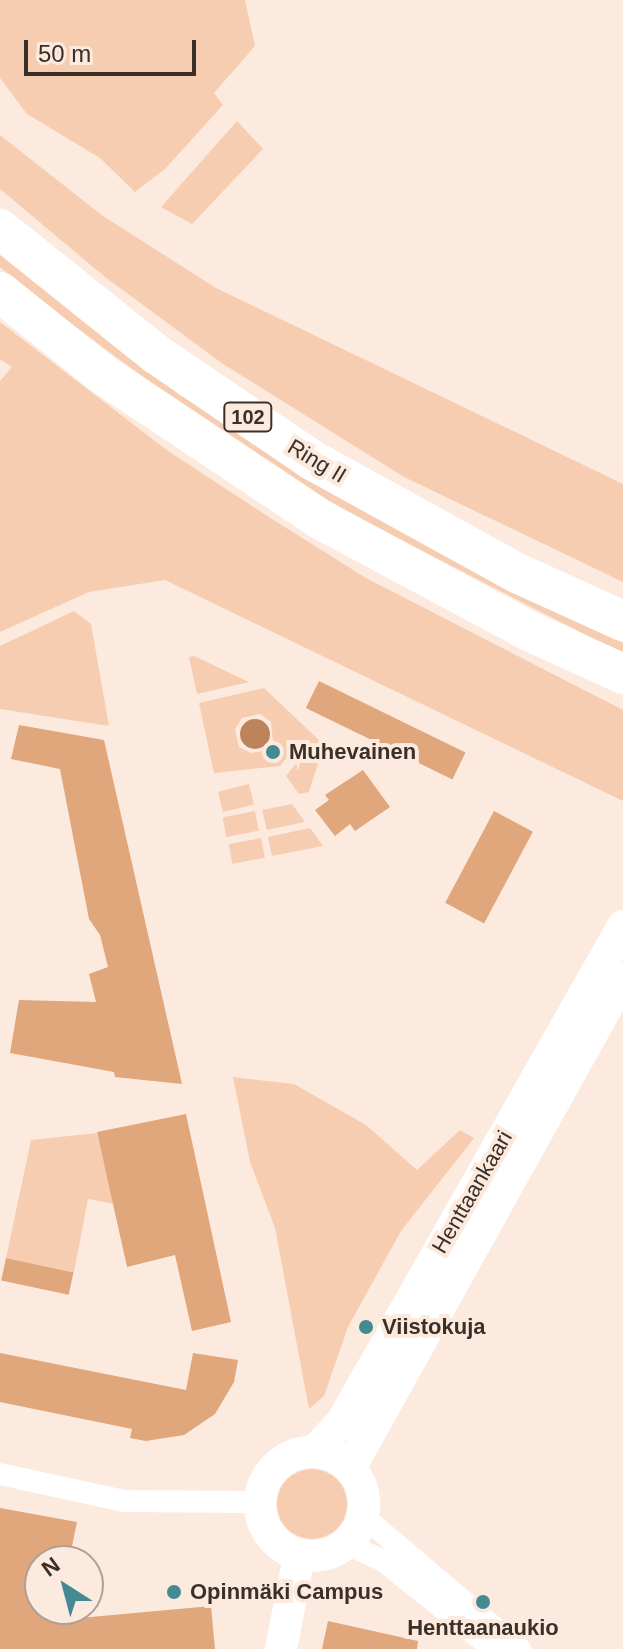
<!DOCTYPE html>
<meta charset="utf-8">
<style>
body{margin:0}
#map{position:relative;width:623px;height:1649px;overflow:hidden;background:#fceade;font-family:Arial,sans-serif}
div>[style]{position:absolute}
[style*='--x']{left:calc(var(--x)*1px);top:calc(var(--y)*1px);width:calc(var(--w)*1px);rotate:calc(var(--a)*1deg)}
.green>*{inset:0;background:#f7cdb1;transform-origin:0 0}
.round{border-radius:50%}
.water>*{inset:0;background:#bd845c}
.building>*{inset:0;background:#e0a67c;transform-origin:0 0}
.street>*{height:22px;margin:-11px;padding:0 11px;transform-origin:11px;border-radius:11px;background:#fff}
.secondary>*{height:32px;margin:-16px;padding:0 16px;transform-origin:16px;border-radius:16px;background:#fff}
.secondary>.ring{margin:-16px;padding:0;box-sizing:content-box;background:none;border:32px solid #fff;border-radius:50%}
.highway>*{height:40px;margin:-20px;padding:0 20px;transform-origin:20px;border-radius:20px;background:#fff}
.dots>*{width:22px;height:22px;translate:-50% -50%;box-sizing:border-box;border:4px solid #fceade;border-radius:50%}
span{translate:-50% -50%;white-space:nowrap;text-align:center;line-height:1.15;-webkit-text-stroke:8px #fceade;paint-order:stroke}
.shield-label span{padding:2px 6px;background:#fceade;border:2px solid;border-radius:6px;-webkit-text-stroke-width:0}
.shield-label{font-size:20px;color:#3b3028;font-weight:700}
.street-label{font-size:22px;color:#3b3028}
.poi-label{font-size:22px;color:#3b3028;font-weight:700}
.left{translate:0 -50%;text-align:left}
.north{position:absolute;left:24px;top:1545px;width:80px;height:80px;box-sizing:border-box;background:#fceade;border:2px solid #afa095;border-radius:50%;rotate:324deg;font-size:22px;font-weight:700;line-height:32px;text-align:center;color:#3b3028}
.north::after{content:'';display:block;margin:auto;width:28px;height:36px;background:#438a93;clip-path:polygon(50% 0,100% 100%,50% 72%,0 100%)}
.scale{position:absolute;left:24px;top:40px;width:172px;height:36px;box-sizing:border-box;border:4px solid #3b3028;border-top:0;padding-left:10px;font-size:24px;line-height:28px;white-space:nowrap;color:#3b3028;-webkit-text-stroke:6px #fceade;paint-order:stroke}
</style>
<div id="map">
<div class="green">
<div style="clip-path:polygon(0 0,245px 0,255px 46px,214px 93px,223px 105px,165px 169px,135px 192px,100px 158px,27px 114px,0 78px)"></div>
<div style="clip-path:polygon(237px 121px,263px 149px,192px 224px,161px 207px)"></div>
<div style="clip-path:polygon(0 135px,103px 216px,216px 288px,623px 484px,623px 582px,404px 477px,223px 364px,105px 277px,0 189px)"></div>
<div style="clip-path:polygon(0 254px,180px 395px,290px 467px,448px 557px,623px 643px,623px 654px,329px 503px,216px 431px,38px 299px,0 267px)"></div>
<div style="clip-path:polygon(0 322px,168px 451px,272px 519px,366px 578px,623px 710px,623px 801px,165px 580px,89px 592px,0 632px,0 381px,12px 367px,0 359px)"></div>
<div style="clip-path:polygon(74px 611px,91px 624px,109px 726px,0 709px,0 646px)"></div>
<div style="clip-path:polygon(194px 656px,249px 682px,197px 694px,189px 657px)"></div>
<div style="clip-path:polygon(evenodd,264px 688px,322px 743px,293px 750px,280px 766px,214px 773px,199px 703px,264px 688px,260px 714px,271px 722px,273px 741px,264px 751px,251px 753px,239px 747px,235px 729px,242px 718px,260px 714px)"></div>
<div style="clip-path:polygon(321px 754px,309px 792px,299px 794px,286px 776px,299px 760px)"></div>
<div style="left:249px;top:784px;width:21px;height:32px;rotate:76deg"></div>
<div style="clip-path:polygon(292px 804px,305px 822px,267px 830px,262px 810px)"></div>
<div style="left:255px;top:811px;width:20px;height:33px;rotate:79deg"></div>
<div style="clip-path:polygon(310px 828px,323px 846px,272px 856px,268px 837px)"></div>
<div style="left:261px;top:838px;width:20px;height:33px;rotate:79deg"></div>
<div style="clip-path:polygon(233px 1077px,294px 1084px,366px 1125px,417px 1170px,460px 1130px,474px 1138px,401px 1231px,348px 1327px,324px 1396px,309px 1409px,275px 1228px,250px 1162px)"></div>
<div style="clip-path:polygon(97px 1133px,114px 1204px,88px 1199px,74px 1272px,6px 1258px,31px 1140px)"></div>
<div class="round" style="left:277px;top:1469px;width:70px;height:70px"></div>
</div>
<div class="water">
<div class="round" style="left:240px;top:719px;width:30px;height:30px"></div>
</div>
<div class="building">
<div style="left:319px;top:681px;width:163px;height:30px;rotate:26deg"></div>
<div style="clip-path:polygon(19px 725px,104px 740px,182px 1084px,115px 1077px,114px 1072px,10px 1053px,19px 1000px,96px 1002px,89px 974px,108px 967px,100px 935px,89px 919px,60px 769px,11px 759px)"></div>
<div style="clip-path:polygon(363px 770px,390px 807px,355px 831px,350px 824px,335px 836px,315px 810px,329px 800px,325px 795px)"></div>
<div style="left:494px;top:811px;width:44px;height:104px;rotate:28deg"></div>
<div style="clip-path:polygon(186px 1114px,231px 1322px,192px 1331px,175px 1255px,127px 1267px,97px 1132px)"></div>
<div style="left:6px;top:1258px;width:69px;height:23px;rotate:12deg"></div>
<div style="clip-path:polygon(0 1353px,186px 1390px,193px 1353px,238px 1360px,234px 1382px,215px 1414px,184px 1435px,146px 1441px,130px 1438px,132px 1429px,0 1402px)"></div>
<div style="clip-path:polygon(0 1508px,77px 1522px,69px 1561px,40px 1561px,40px 1609px,60px 1609px,58px 1620px,211px 1606px,215px 1649px,0 1649px)"></div>
<div style="clip-path:polygon(328px 1621px,418px 1641px,417px 1649px,322px 1649px)"></div>
</div>
<div class="street">
<div style="--x:0;--y:1474;--w:127;--a:12.3"></div>
<div style="--x:124;--y:1501;--w:135;--a:0.4"></div>
<div style="--x:363;--y:1516;--w:206;--a:40.3"></div>
<div style="--x:347;--y:1544;--w:38;--a:25"></div>
<div style="--x:382;--y:1560;--w:142;--a:38.7"></div>
</div>
<div class="secondary">
<div class="ring" style="left:260px;top:1452px;width:72px;height:72px"></div>
<div style="--x:314;--y:1452;--w:41;--a:-47"></div>
<div style="--x:342;--y:1422;--w:570;--a:-60.47"></div>
<div style="--x:350;--y:1468;--w:561;--a:-60.88"></div>
<div style="--x:281;--y:1649;--w:95;--a:-79"></div>
</div>
<div class="highway">
<div style="--x:0;--y:229;--w:200;--a:38.7"></div>
<div style="--x:156;--y:354;--w:189;--a:34.2"></div>
<div style="--x:312;--y:460;--w:234;--a:28.9"></div>
<div style="--x:517;--y:573;--w:116;--a:24.4"></div>
<div style="--x:0;--y:292;--w:129;--a:38.7"></div>
<div style="--x:101;--y:373;--w:263;--a:33.7"></div>
<div style="--x:320;--y:519;--w:235;--a:28.2"></div>
<div style="--x:527;--y:630;--w:106;--a:24.6"></div>
</div>
<div class="dots">
<div style="left:273px;top:752px;background:#438a93"></div>
<div style="left:366px;top:1327px;background:#438a93"></div>
<div style="left:174px;top:1592px;background:#438a93"></div>
<div style="left:483px;top:1602px;background:#438a93"></div>
</div>
<div class="shield-label">
<span style="left:248px;top:417px">102</span>
</div>
<div class="street-label">
<span style="left:317px;top:461px;rotate:31deg">Ring II</span>
<span style="left:472px;top:1192px;rotate:-60deg">Henttaankaari</span>
</div>
<div class="poi-label">
<span class="left" style="left:289px;top:752px">Muhevainen</span>
<span class="left" style="left:382px;top:1327px">Viistokuja</span>
<span class="left" style="left:190px;top:1592px">Opinmäki Campus</span>
<span style="left:483px;top:1628px">Henttaanaukio</span>
</div>
<div class="north">N</div>
<div class="scale">50 m</div>
</div>
